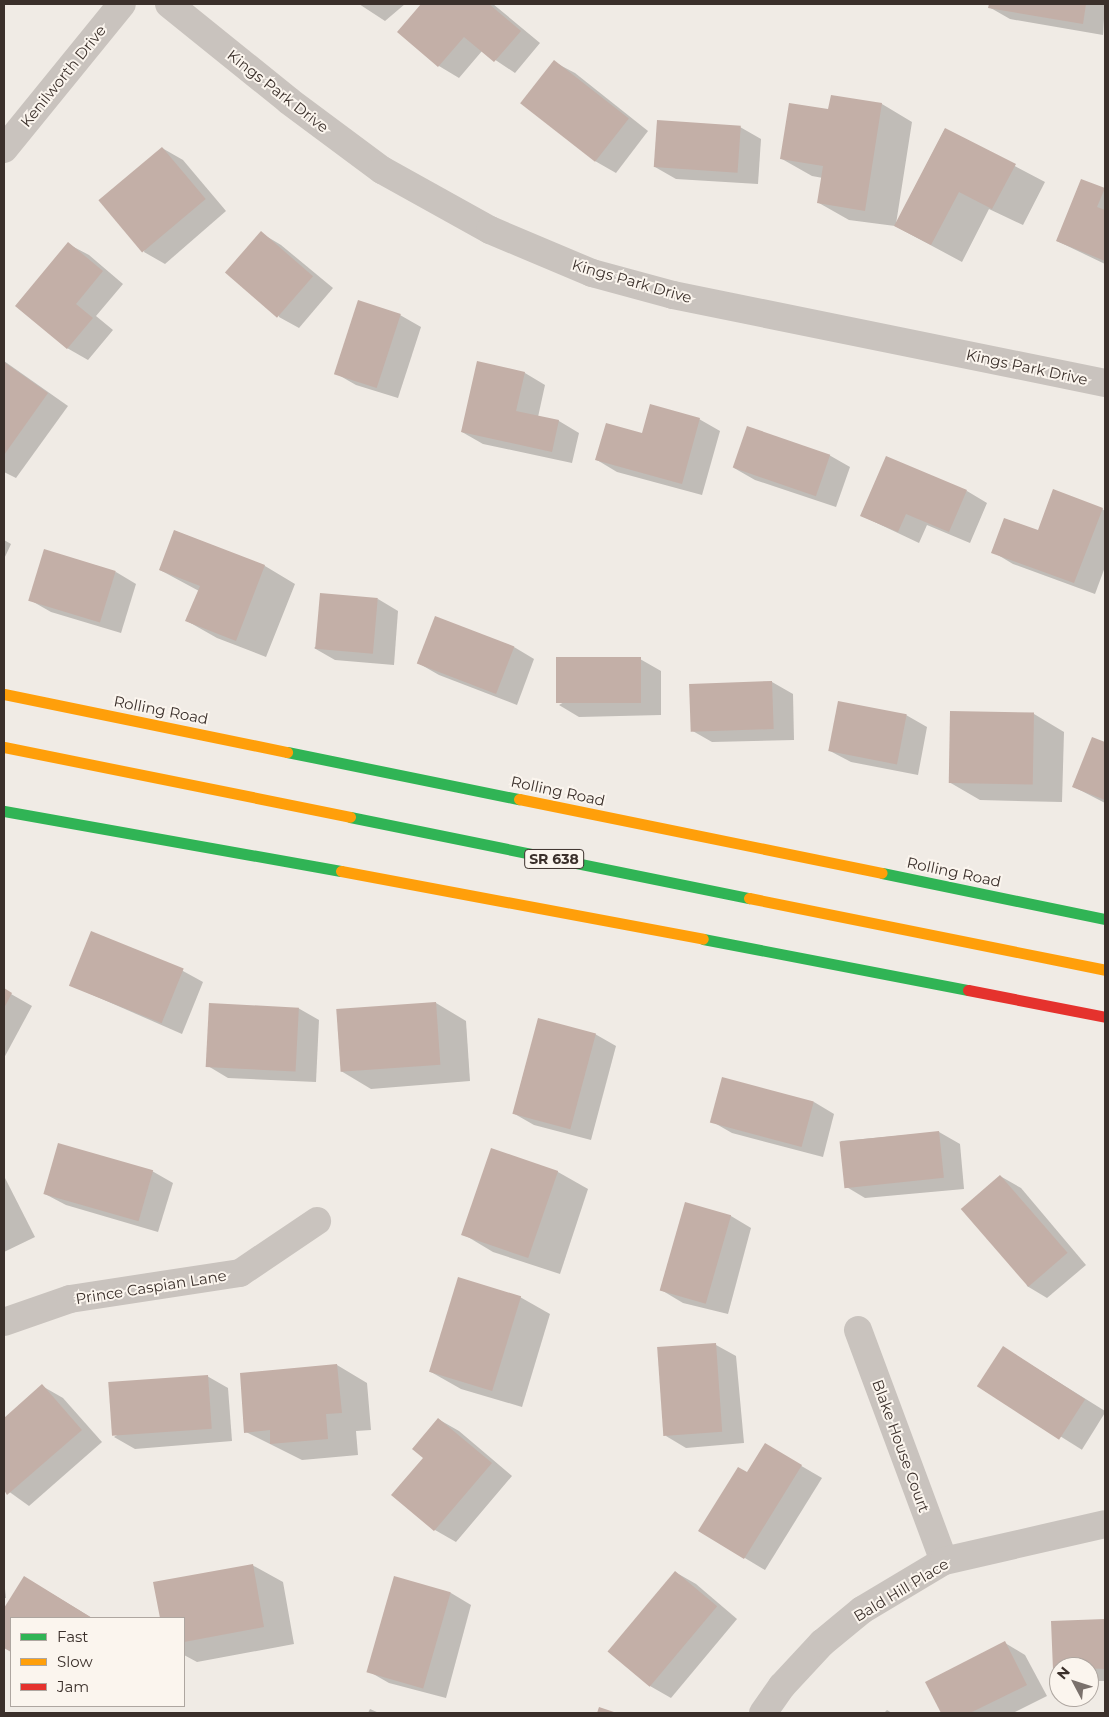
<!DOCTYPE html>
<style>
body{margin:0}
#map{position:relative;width:1109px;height:1717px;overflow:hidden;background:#f0ebe5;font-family:Montserrat,sans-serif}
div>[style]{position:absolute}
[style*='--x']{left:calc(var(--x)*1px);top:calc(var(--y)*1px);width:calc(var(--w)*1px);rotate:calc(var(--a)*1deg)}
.shadow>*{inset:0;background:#0003;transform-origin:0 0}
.building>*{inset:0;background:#c3afa7;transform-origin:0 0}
.street>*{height:28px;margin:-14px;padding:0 14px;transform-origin:14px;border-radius:14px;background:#c9c3be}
.fast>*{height:11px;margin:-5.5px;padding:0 5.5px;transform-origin:5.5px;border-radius:5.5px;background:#30b455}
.slow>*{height:11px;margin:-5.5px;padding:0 5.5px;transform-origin:5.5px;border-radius:5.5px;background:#ff9f0a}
.jam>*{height:11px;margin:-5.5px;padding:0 5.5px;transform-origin:5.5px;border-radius:5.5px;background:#e5322d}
span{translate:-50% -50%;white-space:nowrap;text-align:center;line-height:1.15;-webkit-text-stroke:4px #fbf5ee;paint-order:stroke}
.shield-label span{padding:1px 4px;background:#fbf5ee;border:1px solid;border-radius:4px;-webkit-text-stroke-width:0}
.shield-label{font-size:14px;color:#3b302b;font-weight:700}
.street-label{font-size:15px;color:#3b302b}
.frame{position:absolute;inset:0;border:5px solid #3b302b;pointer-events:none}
.legend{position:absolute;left:10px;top:1617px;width:175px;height:90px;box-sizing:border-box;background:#fbf5ee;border:1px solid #aea6a0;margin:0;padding:6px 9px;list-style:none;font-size:15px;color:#3b302b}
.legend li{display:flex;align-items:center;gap:10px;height:25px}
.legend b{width:25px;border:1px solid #aea6a0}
.north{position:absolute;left:1049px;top:1657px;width:50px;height:50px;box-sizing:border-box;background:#fbf5ee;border:1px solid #aea6a0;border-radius:50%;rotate:310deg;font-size:14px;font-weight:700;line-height:20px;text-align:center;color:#3b302b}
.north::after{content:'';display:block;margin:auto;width:18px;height:22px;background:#7a716c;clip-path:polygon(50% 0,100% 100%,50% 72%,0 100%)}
</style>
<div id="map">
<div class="shadow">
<div style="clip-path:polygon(359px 4px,405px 4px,385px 21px)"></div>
<div style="clip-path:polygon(423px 4px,493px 4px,540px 43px,515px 73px,482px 51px,459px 78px,439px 66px,399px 32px)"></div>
<div style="clip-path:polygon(990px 4px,1105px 4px,1103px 35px,1010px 19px,989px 7px)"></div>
<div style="clip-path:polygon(554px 62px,575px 73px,648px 131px,616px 173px,595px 161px)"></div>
<div style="clip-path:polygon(832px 97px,882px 104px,912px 122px,896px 224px,945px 129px,1045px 182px,1023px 225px,989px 209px,962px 262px,895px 226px,849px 220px,819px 203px,823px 178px,812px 176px,782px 159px,829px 110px)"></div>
<div style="clip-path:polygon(740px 127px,761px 139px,758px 184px,676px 179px,655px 167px)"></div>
<div style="clip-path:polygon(162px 148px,183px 160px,226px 211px,165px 264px,144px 252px)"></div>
<div style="clip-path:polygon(1082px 180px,1105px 190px,1105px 264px,1057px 241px)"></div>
<div style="clip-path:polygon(261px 233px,281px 245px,333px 288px,299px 328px,279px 317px)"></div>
<div style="clip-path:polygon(68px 244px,89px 255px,123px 284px,96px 316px,113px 330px,88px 360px,67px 348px)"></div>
<div style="clip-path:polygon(400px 315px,421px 327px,398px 398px,356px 385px,335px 373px)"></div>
<div style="clip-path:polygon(4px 361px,68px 406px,16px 478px,4px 472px)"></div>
<div style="clip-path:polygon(478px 363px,525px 373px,545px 385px,538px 417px,559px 421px,579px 433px,572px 463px,483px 444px,462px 432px)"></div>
<div style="clip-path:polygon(699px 419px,720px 431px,702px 495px,617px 472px,597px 460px)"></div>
<div style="clip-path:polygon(829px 455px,850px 467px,836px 507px,755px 480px,734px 468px)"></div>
<div style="clip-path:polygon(967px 491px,987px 503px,970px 543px,927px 525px,919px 543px,862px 516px)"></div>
<div style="clip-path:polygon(1102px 509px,1105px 511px,1105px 567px,1095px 594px,1013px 564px,993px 552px)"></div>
<div style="clip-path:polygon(175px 531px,265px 566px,295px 584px,266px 657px,217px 638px,187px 621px,199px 591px,160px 570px)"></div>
<div style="clip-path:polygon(4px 540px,11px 544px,4px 559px)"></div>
<div style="clip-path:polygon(116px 572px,136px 584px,121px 633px,51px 612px,30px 600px)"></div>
<div style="clip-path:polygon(378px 599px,398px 611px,394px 665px,335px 660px,314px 648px)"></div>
<div style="clip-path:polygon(436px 618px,514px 647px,534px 659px,517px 705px,439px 675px,418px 663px)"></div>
<div style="clip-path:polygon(640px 659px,661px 671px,661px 715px,579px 717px,559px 705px)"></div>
<div style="clip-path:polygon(772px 682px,793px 694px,794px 740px,712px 742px,691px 730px)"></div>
<div style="clip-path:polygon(1034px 714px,1064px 732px,1062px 802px,980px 800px,949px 782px)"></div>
<div style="clip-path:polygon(906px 715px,927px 727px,918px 775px,851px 762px,830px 751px)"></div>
<div style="clip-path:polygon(1093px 738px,1105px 743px,1105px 803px,1074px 787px)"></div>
<div style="clip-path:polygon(92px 933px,183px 971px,203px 982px,182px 1034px,70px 985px)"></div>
<div style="clip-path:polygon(4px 990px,32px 1006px,4px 1058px)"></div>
<div style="clip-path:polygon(436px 1003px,466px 1021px,470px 1081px,371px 1089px,341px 1071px)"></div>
<div style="clip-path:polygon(298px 1008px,319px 1020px,316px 1082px,228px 1078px,208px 1066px)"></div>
<div style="clip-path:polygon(595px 1034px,616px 1046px,591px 1140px,534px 1125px,513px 1113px)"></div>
<div style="clip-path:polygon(814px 1102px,834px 1114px,823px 1157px,732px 1133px,711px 1121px)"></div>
<div style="clip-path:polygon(939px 1132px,960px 1144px,964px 1189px,865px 1198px,845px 1186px,841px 1141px)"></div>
<div style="clip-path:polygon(492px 1150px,558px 1172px,588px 1189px,560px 1274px,493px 1252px,463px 1234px)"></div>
<div style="clip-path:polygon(152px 1171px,173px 1183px,158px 1232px,66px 1205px,45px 1194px)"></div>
<div style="clip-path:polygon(4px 1176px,35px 1237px,4px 1252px)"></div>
<div style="clip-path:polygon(1000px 1176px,1021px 1188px,1086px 1265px,1047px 1298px,1027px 1286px)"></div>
<div style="clip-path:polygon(686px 1204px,731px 1216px,751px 1228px,728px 1314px,683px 1303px,663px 1291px)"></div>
<div style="clip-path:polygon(520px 1297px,550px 1314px,522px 1407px,461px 1389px,431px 1372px)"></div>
<div style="clip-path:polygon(716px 1345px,736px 1356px,744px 1443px,686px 1448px,666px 1436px)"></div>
<div style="left:1004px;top:1348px;width:120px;height:45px;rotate:32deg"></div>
<div style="clip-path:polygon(337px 1365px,367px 1383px,371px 1430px,356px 1431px,358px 1455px,302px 1460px,246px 1432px)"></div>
<div style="clip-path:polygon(207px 1376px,228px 1388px,232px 1441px,135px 1449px,114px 1437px)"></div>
<div style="clip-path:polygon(42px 1386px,63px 1398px,102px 1442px,29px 1506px,4px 1488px,4px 1419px)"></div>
<div style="clip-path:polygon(438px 1419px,459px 1431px,512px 1476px,456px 1542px,435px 1530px,393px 1495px,424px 1458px)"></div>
<div style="clip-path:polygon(786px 1457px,822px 1478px,765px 1570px,700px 1531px,748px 1474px)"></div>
<div style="clip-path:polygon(252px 1565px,283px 1582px,294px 1644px,197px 1662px,184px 1655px,184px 1618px,161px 1618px,155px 1583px)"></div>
<div style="clip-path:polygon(675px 1572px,696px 1584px,737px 1619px,671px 1698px,650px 1686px)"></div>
<div style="clip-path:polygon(24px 1578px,54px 1595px,92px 1618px,11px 1618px,11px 1651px,4px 1646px,4px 1611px)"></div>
<div style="clip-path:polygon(395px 1578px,451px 1593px,471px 1605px,446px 1698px,389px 1683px,368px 1671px)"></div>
<div style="clip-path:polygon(4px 1580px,6px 1598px,4px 1598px)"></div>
<div style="clip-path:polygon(1105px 1620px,1105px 1681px,1089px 1681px,1089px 1667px,1059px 1667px,1059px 1672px,1054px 1670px,1053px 1622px)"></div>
<div style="clip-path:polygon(1005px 1643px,1025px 1655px,1047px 1696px,1013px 1713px,942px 1713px,927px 1682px)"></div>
<div style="clip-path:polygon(370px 1709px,379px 1713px,368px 1713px)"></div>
<div style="clip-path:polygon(887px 1710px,892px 1713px,884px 1713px)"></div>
</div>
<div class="building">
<div style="clip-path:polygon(421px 4px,489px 4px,521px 31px,494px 62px,464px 37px,438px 67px,397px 32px)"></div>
<div style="clip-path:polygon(989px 4px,1086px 4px,1083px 24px,988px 8px)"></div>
<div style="left:554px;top:60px;width:95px;height:55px;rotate:38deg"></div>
<div style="clip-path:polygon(831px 95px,882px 103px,865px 211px,817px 203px,823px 166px,780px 159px,789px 103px,828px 109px)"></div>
<div style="left:657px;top:120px;width:84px;height:47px;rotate:4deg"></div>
<div style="clip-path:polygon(945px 128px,1016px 164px,992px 209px,959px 192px,931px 245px,894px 226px)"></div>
<div style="left:162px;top:147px;width:68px;height:83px;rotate:50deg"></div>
<div style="clip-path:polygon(1081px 179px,1105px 188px,1097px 207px,1105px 210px,1105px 261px,1056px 241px)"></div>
<div style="left:261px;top:231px;width:69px;height:55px;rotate:41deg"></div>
<div style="clip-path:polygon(68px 242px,103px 271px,76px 304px,93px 318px,67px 349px,15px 306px)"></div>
<div style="left:358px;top:300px;width:45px;height:78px;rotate:18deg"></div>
<div style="clip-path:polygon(477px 361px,525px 372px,516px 411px,559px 420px,552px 452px,461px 432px)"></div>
<div style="clip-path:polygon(4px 362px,48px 393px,4px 455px)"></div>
<div style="clip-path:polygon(650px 404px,700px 418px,682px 484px,595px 460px,606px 423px,642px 433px)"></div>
<div style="left:747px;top:426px;width:88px;height:44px;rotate:19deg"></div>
<div style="clip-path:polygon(886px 456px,967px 490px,949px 532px,906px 514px,898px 532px,860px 516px)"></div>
<div style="clip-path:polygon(1053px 489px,1103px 508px,1074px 583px,991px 553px,1004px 518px,1038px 530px)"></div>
<div style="clip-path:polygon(174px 530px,265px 565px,236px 641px,185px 621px,200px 586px,159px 570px)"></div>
<div style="left:44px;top:549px;width:75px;height:54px;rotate:17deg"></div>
<div style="left:320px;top:593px;width:58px;height:56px;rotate:5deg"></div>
<div style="left:435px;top:616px;width:85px;height:51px;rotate:21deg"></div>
<div style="left:641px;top:657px;width:46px;height:85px;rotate:90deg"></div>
<div style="left:772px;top:681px;width:48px;height:83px;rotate:88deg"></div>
<div style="left:838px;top:701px;width:70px;height:51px;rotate:11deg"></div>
<div style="left:950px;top:711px;width:84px;height:72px;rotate:1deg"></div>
<div style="clip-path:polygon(1092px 737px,1105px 742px,1105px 800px,1072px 787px)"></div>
<div style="left:91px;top:931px;width:100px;height:59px;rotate:22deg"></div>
<div style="clip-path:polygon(4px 988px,12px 993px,4px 1008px)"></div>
<div style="left:436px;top:1002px;width:63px;height:100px;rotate:86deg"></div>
<div style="left:209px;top:1003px;width:90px;height:64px;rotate:3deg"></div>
<div style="left:538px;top:1018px;width:60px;height:99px;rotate:15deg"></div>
<div style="left:722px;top:1077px;width:95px;height:47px;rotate:15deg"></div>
<div style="left:939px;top:1131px;width:47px;height:100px;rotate:84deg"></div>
<div style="left:58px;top:1143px;width:99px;height:53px;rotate:16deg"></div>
<div style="left:491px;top:1148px;width:71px;height:92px;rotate:19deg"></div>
<div style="left:1000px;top:1175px;width:103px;height:52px;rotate:49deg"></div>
<div style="left:685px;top:1202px;width:48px;height:92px;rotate:16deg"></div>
<div style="left:458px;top:1277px;width:66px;height:99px;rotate:17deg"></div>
<div style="left:716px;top:1343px;width:89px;height:59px;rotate:86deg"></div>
<div style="left:1003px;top:1346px;width:98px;height:48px;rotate:33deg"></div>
<div style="clip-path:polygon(337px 1364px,342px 1413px,326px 1414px,328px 1439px,270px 1444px,270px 1430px,244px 1433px,240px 1373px)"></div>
<div style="left:208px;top:1375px;width:54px;height:100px;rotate:86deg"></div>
<div style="clip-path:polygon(42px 1384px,82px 1430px,7px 1495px,4px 1490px,4px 1418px)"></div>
<div style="clip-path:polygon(438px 1418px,492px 1463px,434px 1531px,391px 1495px,423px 1458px,412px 1449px)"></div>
<div style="clip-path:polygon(765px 1443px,802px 1465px,744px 1559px,698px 1531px,738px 1467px,747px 1472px)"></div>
<div style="clip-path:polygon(253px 1564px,264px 1627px,184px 1642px,184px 1618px,160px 1618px,153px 1582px)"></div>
<div style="left:675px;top:1571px;width:55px;height:105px;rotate:40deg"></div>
<div style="clip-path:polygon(24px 1576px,92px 1618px,11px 1618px,11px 1652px,4px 1648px,4px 1608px)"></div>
<div style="left:394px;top:1576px;width:59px;height:100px;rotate:16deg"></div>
<div style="clip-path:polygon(1105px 1619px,1105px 1669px,1059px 1667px,1059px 1670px,1053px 1670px,1051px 1621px)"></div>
<div style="clip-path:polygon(1005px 1641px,1027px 1685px,970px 1713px,941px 1713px,925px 1682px)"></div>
<div style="clip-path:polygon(599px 1707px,617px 1713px,597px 1713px)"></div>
</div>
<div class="street">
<div style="--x:169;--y:4;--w:154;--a:38.9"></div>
<div style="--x:289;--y:101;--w:116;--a:36.6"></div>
<div style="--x:382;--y:170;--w:124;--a:29.1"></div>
<div style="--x:490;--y:230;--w:111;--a:22.9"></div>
<div style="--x:592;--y:273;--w:84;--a:15.2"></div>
<div style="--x:673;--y:295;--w:441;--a:11.5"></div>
<div style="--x:4;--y:149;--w:187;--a:-50.9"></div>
<div style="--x:4;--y:1322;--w:70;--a:-19.2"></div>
<div style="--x:70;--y:1299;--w:172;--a:-8.7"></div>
<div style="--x:240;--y:1273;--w:93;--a:-34"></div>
<div style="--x:858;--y:1330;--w:246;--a:69.6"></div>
<div style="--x:763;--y:1713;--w:33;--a:-55"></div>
<div style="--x:782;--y:1686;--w:59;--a:-47.1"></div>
<div style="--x:822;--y:1643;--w:52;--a:-39.5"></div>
<div style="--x:862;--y:1610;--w:96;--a:-30.9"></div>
<div style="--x:944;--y:1561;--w:165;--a:-12.9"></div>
</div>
<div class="fast">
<div style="--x:287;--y:752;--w:237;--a:11.5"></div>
<div style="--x:4;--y:811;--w:342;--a:10.1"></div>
<div style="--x:350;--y:817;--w:407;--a:11.5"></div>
<div style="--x:882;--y:873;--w:228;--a:11.7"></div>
<div style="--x:703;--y:939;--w:270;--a:10.9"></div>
</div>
<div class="slow">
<div style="--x:4;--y:694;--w:289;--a:11.6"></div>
<div style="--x:4;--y:747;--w:353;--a:11.4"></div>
<div style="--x:519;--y:799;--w:370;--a:11.5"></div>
<div style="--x:341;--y:871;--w:368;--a:10.6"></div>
<div style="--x:749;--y:898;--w:363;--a:11.4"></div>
</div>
<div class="jam">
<div style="--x:968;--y:990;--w:140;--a:11.1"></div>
</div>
<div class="shield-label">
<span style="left:554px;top:859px">SR 638</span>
</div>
<div class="street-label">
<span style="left:63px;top:76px;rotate:-51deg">Kenilworth Drive</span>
<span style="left:278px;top:91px;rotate:38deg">Kings Park Drive</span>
<span style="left:632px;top:281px;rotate:16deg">Kings Park Drive</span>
<span style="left:1027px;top:367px;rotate:12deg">Kings Park Drive</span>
<span style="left:161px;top:710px;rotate:11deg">Rolling Road</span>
<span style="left:558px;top:791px;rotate:12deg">Rolling Road</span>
<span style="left:954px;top:872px;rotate:12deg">Rolling Road</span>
<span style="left:151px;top:1287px;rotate:-9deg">Prince Caspian Lane</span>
<span style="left:901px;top:1446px;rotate:70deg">Blake House Court</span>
<span style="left:901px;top:1590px;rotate:-31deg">Bald Hill Place</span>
</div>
<div class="frame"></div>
<ul class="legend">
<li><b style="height:6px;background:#30b455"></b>Fast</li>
<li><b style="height:6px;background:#ff9f0a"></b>Slow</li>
<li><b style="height:6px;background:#e5322d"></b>Jam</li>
</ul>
<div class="north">N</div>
</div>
